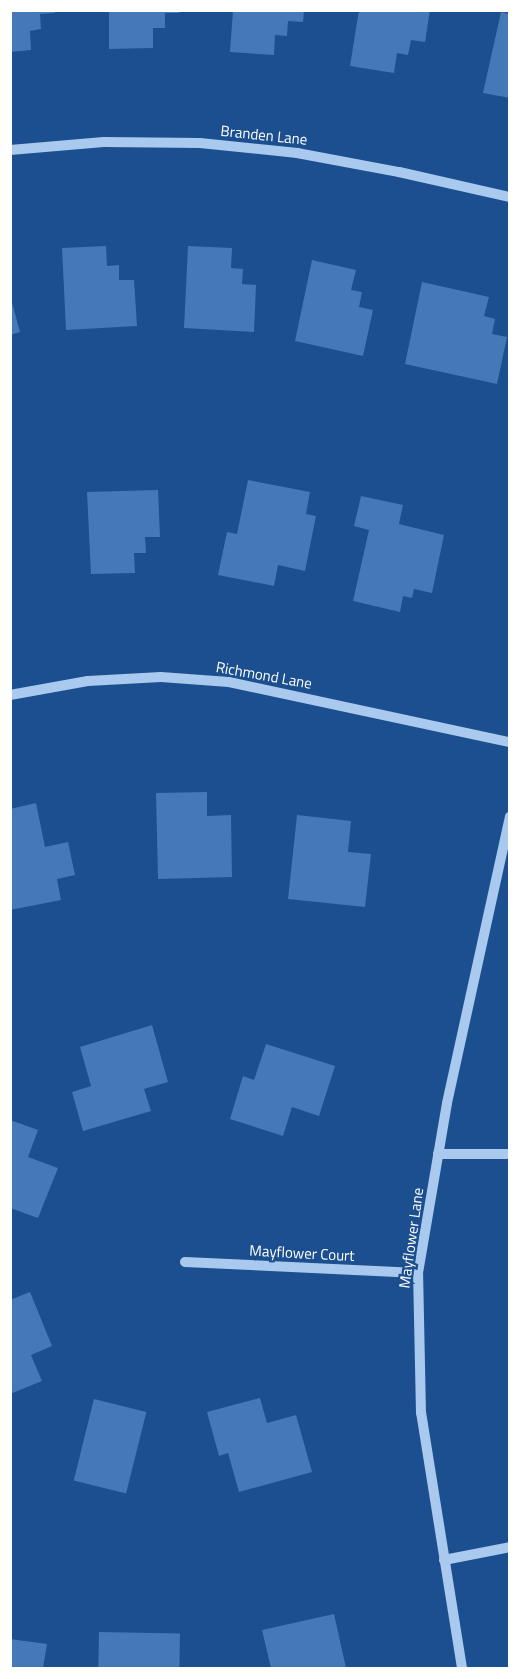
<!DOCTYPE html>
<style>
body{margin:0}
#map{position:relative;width:520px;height:1679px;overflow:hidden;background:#1b4f8f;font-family:"Titillium Web",sans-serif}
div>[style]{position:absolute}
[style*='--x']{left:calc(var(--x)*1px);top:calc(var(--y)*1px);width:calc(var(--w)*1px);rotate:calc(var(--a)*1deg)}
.building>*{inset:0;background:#4478b7;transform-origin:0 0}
.minor>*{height:10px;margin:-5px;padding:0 5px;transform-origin:5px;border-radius:5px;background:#a9c9ee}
span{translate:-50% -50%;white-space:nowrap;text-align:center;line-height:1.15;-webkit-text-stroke:4.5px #1b4f8f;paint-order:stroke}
.street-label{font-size:15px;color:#fff}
.frame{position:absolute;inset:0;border:12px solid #fff;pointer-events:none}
</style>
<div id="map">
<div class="building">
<div style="clip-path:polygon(10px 10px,54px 10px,55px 13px,40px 14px,41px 29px,30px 31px,31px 50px,10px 52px)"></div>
<div style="clip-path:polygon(109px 10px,179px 10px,179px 13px,165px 13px,165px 28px,153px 28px,153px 48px,109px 49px)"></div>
<div style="clip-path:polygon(233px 10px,304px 10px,303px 22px,288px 21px,287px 36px,275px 35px,274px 55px,230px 52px)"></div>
<div style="clip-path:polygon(359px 10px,430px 10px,425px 42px,411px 40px,408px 55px,397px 53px,394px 73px,350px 66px)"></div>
<div style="clip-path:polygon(501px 12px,510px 14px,510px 98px,483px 93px)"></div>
<div style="clip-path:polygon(106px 246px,107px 266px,119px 265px,119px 280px,134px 280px,137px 326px,66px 330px,62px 248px)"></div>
<div style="clip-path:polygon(188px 246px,232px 248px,231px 268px,243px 269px,242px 284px,256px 285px,254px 332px,184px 328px)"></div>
<div style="clip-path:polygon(312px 260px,356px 270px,351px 290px,362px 292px,359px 307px,373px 310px,363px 356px,295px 341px)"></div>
<div style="clip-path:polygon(422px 282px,489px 297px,484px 316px,495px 319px,492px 334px,507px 337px,497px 384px,405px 364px)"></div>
<div style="clip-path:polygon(10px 295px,20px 332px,10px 335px)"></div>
<div style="clip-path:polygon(248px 480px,310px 492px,306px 514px,316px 516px,305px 571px,278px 565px,274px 586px,218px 575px,227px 532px,237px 534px)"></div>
<div style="clip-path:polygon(158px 490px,160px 537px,145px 537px,146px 553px,134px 553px,135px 573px,91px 574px,87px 492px)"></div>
<div style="clip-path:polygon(361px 496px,403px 505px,399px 524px,444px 535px,432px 593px,414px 589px,412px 598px,403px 596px,400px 612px,353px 601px,369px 530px,354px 526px)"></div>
<div style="clip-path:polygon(207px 792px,207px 816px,231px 815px,232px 877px,158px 879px,156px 793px)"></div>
<div style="clip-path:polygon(36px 803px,45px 847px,68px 842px,75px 875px,57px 879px,61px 900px,10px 910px,10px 809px)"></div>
<div style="clip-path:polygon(297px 815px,351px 821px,348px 852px,371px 854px,365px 907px,288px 899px)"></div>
<div style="clip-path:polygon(152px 1025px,168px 1082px,144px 1089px,151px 1111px,83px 1131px,72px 1092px,91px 1086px,80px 1047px)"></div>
<div style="clip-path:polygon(266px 1044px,335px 1066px,319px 1116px,292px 1107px,283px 1136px,230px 1119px,243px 1076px,254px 1080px)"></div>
<div style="clip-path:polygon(10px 1120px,38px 1130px,28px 1157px,58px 1168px,38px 1218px,10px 1208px)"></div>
<div style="clip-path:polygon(30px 1292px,52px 1346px,31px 1355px,42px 1381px,10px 1394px,10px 1300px)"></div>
<div style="clip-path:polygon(260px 1398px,267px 1423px,296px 1415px,312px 1472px,239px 1492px,228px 1453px,219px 1456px,207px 1412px)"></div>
<div style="left:94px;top:1399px;width:54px;height:84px;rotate:14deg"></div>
<div style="clip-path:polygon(334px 1614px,346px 1668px,271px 1668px,262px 1630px)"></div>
<div style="left:99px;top:1632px;width:81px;height:36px;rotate:1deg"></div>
<div style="clip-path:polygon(10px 1639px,47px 1644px,43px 1668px,10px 1668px)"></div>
</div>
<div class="minor">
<div style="--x:10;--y:150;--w:94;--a:-4.9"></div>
<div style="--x:104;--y:142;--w:96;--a:0.6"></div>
<div style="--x:200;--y:143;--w:98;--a:5.9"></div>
<div style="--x:297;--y:153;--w:104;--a:10.6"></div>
<div style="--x:399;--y:172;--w:114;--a:12.7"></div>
<div style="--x:10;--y:695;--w:79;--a:-10.2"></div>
<div style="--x:88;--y:681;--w:73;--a:-3.1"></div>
<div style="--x:161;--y:677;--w:68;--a:4.2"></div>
<div style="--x:229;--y:682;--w:287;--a:12.1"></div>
<div style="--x:438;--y:1154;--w:72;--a:0"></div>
<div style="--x:185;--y:1262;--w:233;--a:2.7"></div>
<div style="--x:444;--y:1560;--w:67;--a:-11.1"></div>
<div style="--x:462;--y:1668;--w:258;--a:-99.1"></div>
<div style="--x:421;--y:1413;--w:140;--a:-91.2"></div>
<div style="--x:418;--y:1273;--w:172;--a:-80.3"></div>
<div style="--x:447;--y:1103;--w:293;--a:-77.6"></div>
</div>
<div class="street-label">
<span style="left:264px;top:135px;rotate:6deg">Branden Lane</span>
<span style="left:264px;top:675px;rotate:10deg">Richmond Lane</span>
<span style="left:411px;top:1238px;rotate:-82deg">Mayflower Lane</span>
<span style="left:302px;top:1253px;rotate:3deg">Mayflower Court</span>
</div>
<div class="frame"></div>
</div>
